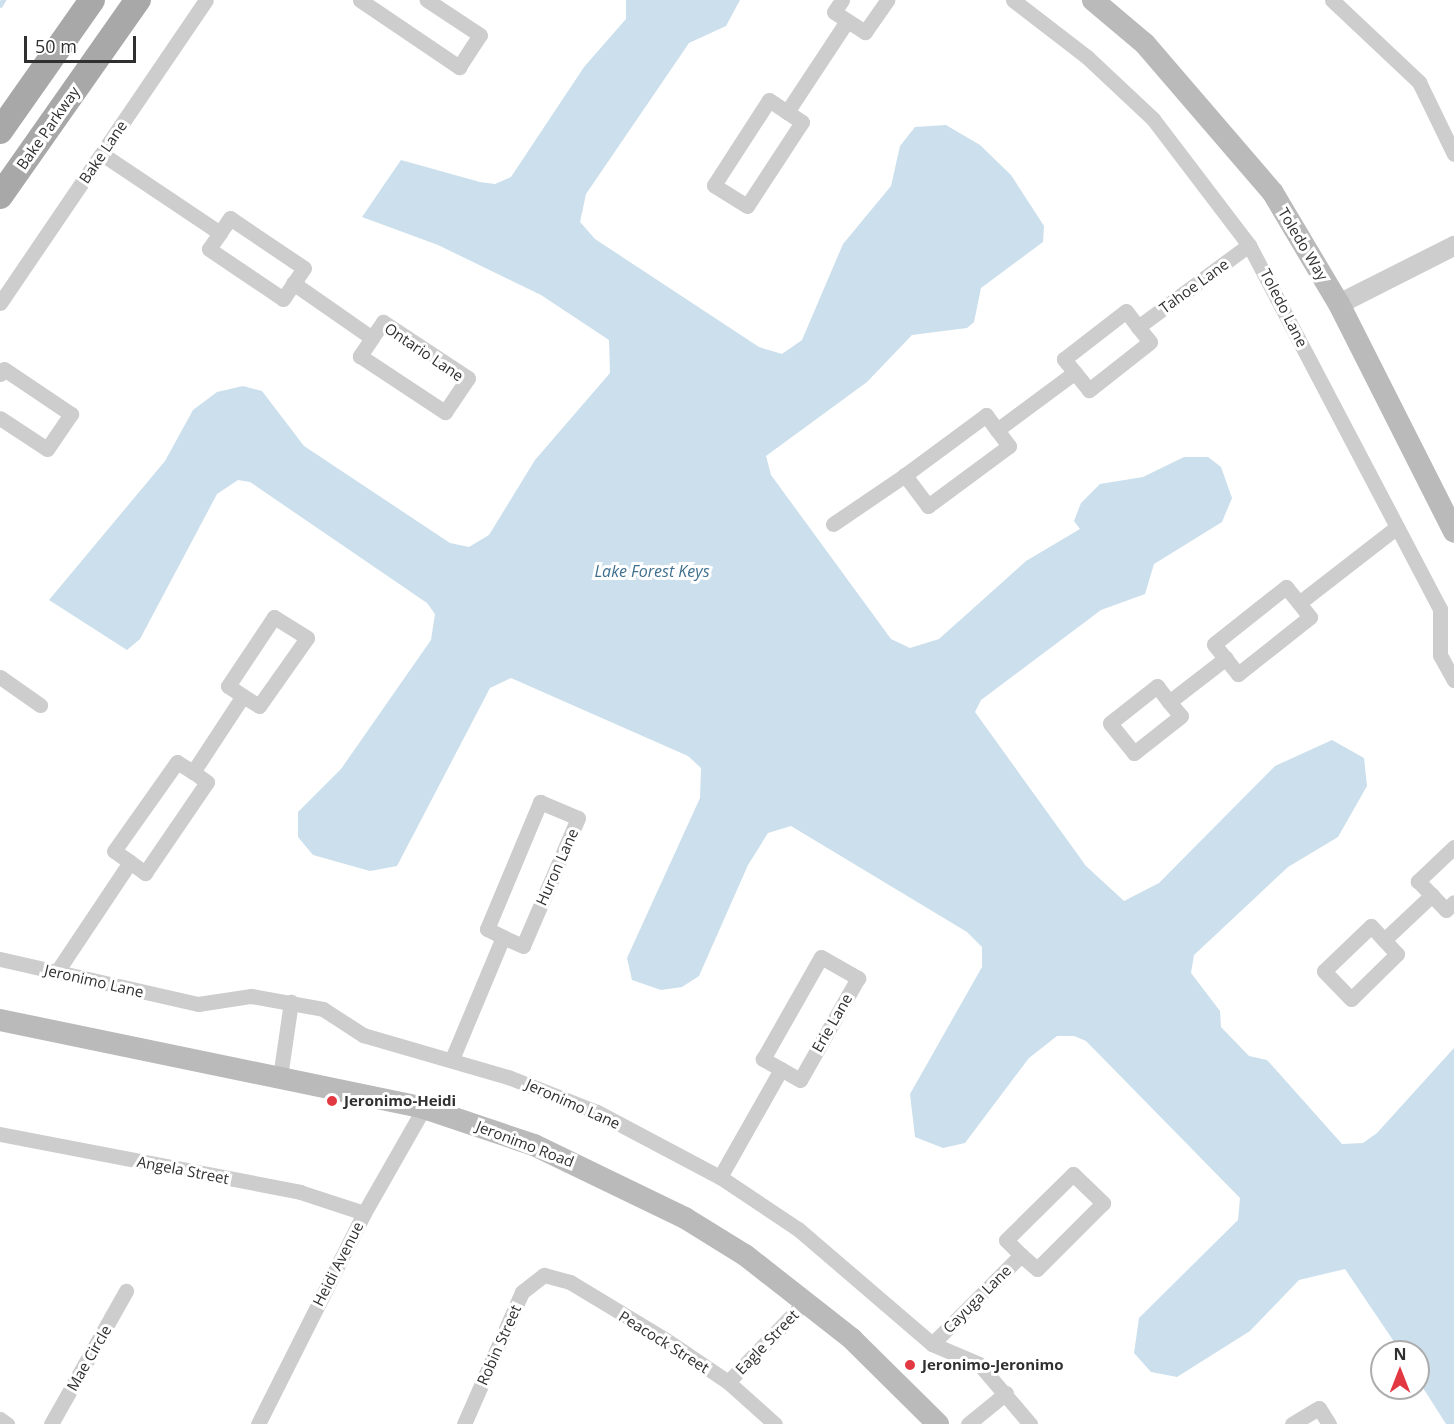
<!DOCTYPE html>
<style>
body{margin:0}
#map{position:relative;width:1454px;height:1424px;overflow:hidden;background:#fff;font-family:"Open Sans",sans-serif}
div>[style]{position:absolute}
[style*='--x']{left:calc(var(--x)*1px);top:calc(var(--y)*1px);width:calc(var(--w)*1px);rotate:calc(var(--a)*1deg)}
.water>*{inset:0;background:#cbdfec}
.stream>*{height:4.5px;margin:-2.25px;padding:0 2.25px;transform-origin:2.25px;border-radius:2.25px;background:#cbdfec}
.minor>*{height:15px;margin:-7.5px;padding:0 7.5px;transform-origin:7.5px;border-radius:7.5px;background:#cdcdcd}
.tertiary>*{height:20px;margin:-10px;padding:0 10px;transform-origin:10px;border-radius:10px;background:#cdcdcd}
.secondary>*{height:22px;margin:-11px;padding:0 11px;transform-origin:11px;border-radius:11px;background:#bababa}
.primary>*{height:26px;margin:-13px;padding:0 13px;transform-origin:13px;border-radius:13px;background:#a8a8a8}
.dots>*{width:16px;height:16px;translate:-50% -50%;box-sizing:border-box;border:3px solid #fff;border-radius:50%}
span{translate:-50% -50%;white-space:nowrap;text-align:center;line-height:1.15;-webkit-text-stroke:6px #fff;paint-order:stroke}
.street-label{font-size:15px;color:#303030}
.poi-label{font-size:15px;color:#303030;font-weight:700}
.left{translate:0 -50%;text-align:left}
.water-label{font-size:16px;color:#3f7090;font-style:italic}
.north{position:absolute;left:1370px;top:1340px;width:60px;height:60px;box-sizing:border-box;background:#fff;border:2px solid #acacac;border-radius:50%;rotate:0deg;font-size:16px;font-weight:700;line-height:24px;text-align:center;color:#303030}
.north::after{content:'';display:block;margin:auto;width:21px;height:27px;background:#e13842;clip-path:polygon(50% 0,100% 100%,50% 72%,0 100%)}
.scale{position:absolute;left:24px;top:36px;width:112px;height:27px;box-sizing:border-box;border:3px solid #303030;border-top:0;padding-left:8px;font-size:18px;line-height:21px;white-space:nowrap;color:#303030;-webkit-text-stroke:4px #fff;paint-order:stroke}
</style>
<div id="map">
<div class="water">
<div style="clip-path:polygon(626px 0,740px 0,726px 26px,689px 43px,586px 194px,580px 222px,595px 239px,759px 347px,782px 354px,802px 340px,843px 244px,891px 186px,900px 146px,915px 127px,946px 125px,980px 145px,1011px 175px,1044px 226px,1043px 242px,981px 288px,974px 322px,967px 328px,912px 335px,867px 382px,766px 456px,771px 475px,891px 639px,910px 648px,939px 639px,1026px 561px,1080px 529px,1074px 521px,1081px 503px,1100px 484px,1143px 477px,1184px 457px,1208px 457px,1221px 467px,1232px 498px,1222px 522px,1154px 564px,1145px 594px,1101px 610px,981px 700px,975px 712px,1086px 866px,1124px 901px,1159px 883px,1275px 766px,1332px 740px,1364px 758px,1367px 786px,1338px 837px,1288px 867px,1194px 955px,1191px 973px,1220px 1011px,1221px 1027px,1249px 1056px,1267px 1060px,1342px 1144px,1363px 1143px,1377px 1133px,1454px 1048px,1454px 1424px,1446px 1424px,1418px 1380px,1418px 1352px,1401px 1352px,1345px 1269px,1299px 1280px,1250px 1331px,1177px 1377px,1151px 1372px,1134px 1353px,1139px 1318px,1238px 1220px,1240px 1198px,1086px 1041px,1074px 1036px,1057px 1036px,1029px 1058px,965px 1143px,943px 1148px,915px 1137px,910px 1094px,982px 967px,982px 947px,967px 932px,791px 826px,768px 833px,748px 865px,699px 976px,682px 987px,661px 990px,632px 980px,627px 958px,700px 798px,701px 768px,688px 756px,511px 678px,490px 688px,397px 866px,370px 871px,313px 855px,298px 837px,298px 812px,341px 769px,431px 640px,435px 614px,427px 603px,250px 482px,238px 480px,217px 494px,140px 639px,127px 650px,49px 600px,165px 461px,193px 410px,217px 392px,243px 386px,262px 391px,304px 446px,450px 543px,469px 547px,489px 535px,535px 460px,610px 373px,609px 340px,541px 295px,438px 245px,362px 217px,401px 160px,480px 182px,495px 184px,511px 177px,584px 67px,626px 19px)"></div>
</div>
<div class="stream">
<div style="--x:0;--y:5;--w:6;--a:-59"></div>
</div>
<div class="minor">
<div style="--x:360;--y:0;--w:120;--a:34.1"></div>
<div style="--x:459;--y:67;--w:38;--a:-57"></div>
<div style="--x:480;--y:35;--w:64;--a:-146.6"></div>
<div style="--x:842;--y:0;--w:14;--a:124"></div>
<div style="--x:834;--y:12;--w:37;--a:33"></div>
<div style="--x:865;--y:32;--w:39;--a:-55"></div>
<div style="--x:1013;--y:0;--w:93;--a:37.6"></div>
<div style="--x:1087;--y:57;--w:91;--a:43.2"></div>
<div style="--x:1153;--y:119;--w:158;--a:52.7"></div>
<div style="--x:1249;--y:245;--w:411;--a:62.3"></div>
<div style="--x:1440;--y:609;--w:46;--a:90"></div>
<div style="--x:1440;--y:655;--w:29;--a:61"></div>
<div style="--x:1332;--y:0;--w:120;--a:43.3"></div>
<div style="--x:1419;--y:82;--w:80;--a:64.1"></div>
<div style="--x:787;--y:112;--w:18;--a:34"></div>
<div style="--x:802;--y:122;--w:100;--a:123.2"></div>
<div style="--x:747;--y:206;--w:39;--a:-148"></div>
<div style="--x:714;--y:185;--w:101;--a:-57.1"></div>
<div style="--x:769;--y:100;--w:22;--a:34"></div>
<div style="--x:787;--y:112;--w:109;--a:-56.6"></div>
<div style="--x:102;--y:154;--w:142;--a:33.8"></div>
<div style="--x:220;--y:233;--w:19;--a:125"></div>
<div style="--x:209;--y:249;--w:89;--a:34"></div>
<div style="--x:283;--y:299;--w:37;--a:-56"></div>
<div style="--x:304;--y:268;--w:89;--a:-146"></div>
<div style="--x:230;--y:218;--w:18;--a:124"></div>
<div style="--x:293;--y:283;--w:96;--a:34.8"></div>
<div style="--x:372;--y:338;--w:22;--a:124"></div>
<div style="--x:360;--y:356;--w:102;--a:33.4"></div>
<div style="--x:445;--y:412;--w:41;--a:-55.9"></div>
<div style="--x:468;--y:378;--w:102;--a:-146.6"></div>
<div style="--x:383;--y:322;--w:19;--a:125"></div>
<div style="--x:0;--y:303;--w:366;--a:-55.8"></div>
<div style="--x:1138;--y:327;--w:19;--a:51"></div>
<div style="--x:1150;--y:342;--w:78;--a:141.8"></div>
<div style="--x:1089;--y:390;--w:40;--a:-129"></div>
<div style="--x:1064;--y:359;--w:78;--a:-37.7"></div>
<div style="--x:1126;--y:311;--w:20;--a:53"></div>
<div style="--x:1138;--y:327;--w:138;--a:-36.5"></div>
<div style="--x:0;--y:374;--w:6;--a:-51"></div>
<div style="--x:4;--y:369;--w:81;--a:33.9"></div>
<div style="--x:71;--y:414;--w:42;--a:124.4"></div>
<div style="--x:47;--y:449;--w:56;--a:-146.6"></div>
<div style="--x:997;--y:430;--w:20;--a:53"></div>
<div style="--x:1009;--y:446;--w:101;--a:143.5"></div>
<div style="--x:928;--y:506;--w:39;--a:-127"></div>
<div style="--x:905;--y:475;--w:101;--a:-36.5"></div>
<div style="--x:986;--y:415;--w:19;--a:54"></div>
<div style="--x:997;--y:430;--w:97;--a:-36.6"></div>
<div style="--x:833;--y:524;--w:87;--a:-34.2"></div>
<div style="--x:1299;--y:603;--w:18;--a:52"></div>
<div style="--x:1310;--y:617;--w:92;--a:141.6"></div>
<div style="--x:1238;--y:674;--w:38;--a:-129"></div>
<div style="--x:1214;--y:644;--w:92;--a:-38.4"></div>
<div style="--x:1286;--y:587;--w:21;--a:51"></div>
<div style="--x:1299;--y:603;--w:124;--a:-37.8"></div>
<div style="--x:0;--y:677;--w:49;--a:35"></div>
<div style="--x:1169;--y:702;--w:18;--a:49"></div>
<div style="--x:1181;--y:716;--w:60;--a:141.8"></div>
<div style="--x:1134;--y:753;--w:38;--a:-129"></div>
<div style="--x:1110;--y:723;--w:60;--a:-38.2"></div>
<div style="--x:1157;--y:686;--w:20;--a:53"></div>
<div style="--x:1169;--y:702;--w:72;--a:-37.7"></div>
<div style="--x:1454;--y:847;--w:50;--a:136.6"></div>
<div style="--x:1418;--y:881;--w:40;--a:46"></div>
<div style="--x:1446;--y:910;--w:11;--a:-45"></div>
<div style="--x:130;--y:862;--w:19;--a:-145"></div>
<div style="--x:114;--y:851;--w:109;--a:-54.7"></div>
<div style="--x:177;--y:762;--w:19;--a:32"></div>
<div style="--x:1384;--y:940;--w:19;--a:47"></div>
<div style="--x:1397;--y:954;--w:64;--a:135.6"></div>
<div style="--x:1351;--y:999;--w:39;--a:-134"></div>
<div style="--x:1324;--y:971;--w:65;--a:-43.8"></div>
<div style="--x:1371;--y:926;--w:19;--a:47"></div>
<div style="--x:1384;--y:940;--w:66;--a:-43.2"></div>
<div style="--x:821;--y:957;--w:43;--a:29.6"></div>
<div style="--x:858;--y:978;--w:117;--a:119.6"></div>
<div style="--x:800;--y:1080;--w:43;--a:-150.4"></div>
<div style="--x:763;--y:1059;--w:117;--a:-60.4"></div>
<div style="--x:0;--y:959;--w:203;--a:12.8"></div>
<div style="--x:198;--y:1004;--w:54;--a:-8.6"></div>
<div style="--x:251;--y:996;--w:73;--a:10.2"></div>
<div style="--x:323;--y:1009;--w:48;--a:33"></div>
<div style="--x:363;--y:1035;--w:151;--a:16.2"></div>
<div style="--x:508;--y:1077;--w:96;--a:21.5"></div>
<div style="--x:597;--y:1112;--w:139;--a:27.9"></div>
<div style="--x:720;--y:1177;--w:94;--a:33.7"></div>
<div style="--x:798;--y:1229;--w:177;--a:40.6"></div>
<div style="--x:932;--y:1344;--w:51;--a:23.1"></div>
<div style="--x:979;--y:1364;--w:79;--a:49.6"></div>
<div style="--x:56;--y:973;--w:133;--a:-56.3"></div>
<div style="--x:130;--y:862;--w:19;--a:36"></div>
<div style="--x:145;--y:873;--w:110;--a:-55.7"></div>
<div style="--x:207;--y:782;--w:17;--a:-144"></div>
<div style="--x:193;--y:772;--w:91;--a:-56.7"></div>
<div style="--x:243;--y:696;--w:18;--a:-146"></div>
<div style="--x:228;--y:686;--w:83;--a:-56.3"></div>
<div style="--x:274;--y:617;--w:39;--a:32"></div>
<div style="--x:307;--y:638;--w:83;--a:125.2"></div>
<div style="--x:259;--y:706;--w:19;--a:-148"></div>
<div style="--x:452;--y:1059;--w:132;--a:-67.3"></div>
<div style="--x:503;--y:937;--w:18;--a:-153"></div>
<div style="--x:487;--y:929;--w:138;--a:-67.3"></div>
<div style="--x:540;--y:802;--w:41;--a:22.8"></div>
<div style="--x:578;--y:818;--w:139;--a:113.3"></div>
<div style="--x:523;--y:946;--w:22;--a:-156"></div>
<div style="--x:280;--y:1077;--w:76;--a:-81.7"></div>
<div style="--x:0;--y:1134;--w:306;--a:10.9"></div>
<div style="--x:300;--y:1192;--w:67;--a:18.2"></div>
<div style="--x:720;--y:1177;--w:124;--a:-60.5"></div>
<div style="--x:932;--y:1344;--w:126;--a:-45"></div>
<div style="--x:1021;--y:1255;--w:21;--a:-135"></div>
<div style="--x:1006;--y:1240;--w:94;--a:-44.6"></div>
<div style="--x:1073;--y:1174;--w:42;--a:44"></div>
<div style="--x:1103;--y:1203;--w:93;--a:135"></div>
<div style="--x:1037;--y:1269;--w:21;--a:-139"></div>
<div style="--x:728;--y:1382;--w:112;--a:-46.1"></div>
<div style="--x:0;--y:1419;--w:9;--a:36"></div>
<div style="--x:51;--y:1424;--w:153;--a:-60.6"></div>
<div style="--x:258;--y:1424;--w:236;--a:-63.3"></div>
<div style="--x:364;--y:1213;--w:121;--a:-60.3"></div>
<div style="--x:464;--y:1424;--w:144;--a:-66.3"></div>
<div style="--x:522;--y:1292;--w:28;--a:-38"></div>
<div style="--x:544;--y:1275;--w:27;--a:15"></div>
<div style="--x:570;--y:1282;--w:112;--a:31.1"></div>
<div style="--x:666;--y:1340;--w:75;--a:34.1"></div>
<div style="--x:728;--y:1382;--w:63;--a:41.8"></div>
<div style="--x:968;--y:1424;--w:49;--a:-39.2"></div>
<div style="--x:1292;--y:1424;--w:31;--a:-31"></div>
<div style="--x:1319;--y:1408;--w:19;--a:58"></div>
</div>
<div class="tertiary">
<div style="--x:1339;--y:304;--w:129;--a:-26.8"></div>
</div>
<div class="secondary">
<div style="--x:1093;--y:0;--w:68;--a:40.2"></div>
<div style="--x:1145;--y:44;--w:196;--a:49.3"></div>
<div style="--x:1273;--y:193;--w:129;--a:59.3"></div>
<div style="--x:1339;--y:304;--w:255;--a:63.2"></div>
<div style="--x:0;--y:1020;--w:433;--a:11.7"></div>
<div style="--x:424;--y:1108;--w:116;--a:18.6"></div>
<div style="--x:534;--y:1145;--w:168;--a:25.8"></div>
<div style="--x:685;--y:1218;--w:70;--a:31.7"></div>
<div style="--x:745;--y:1255;--w:136;--a:38.1"></div>
<div style="--x:852;--y:1339;--w:121;--a:44.7"></div>
</div>
<div class="primary">
<div style="--x:0;--y:131;--w:160;--a:-54.9"></div>
<div style="--x:0;--y:196;--w:240;--a:-54.9"></div>
</div>
<div class="dots">
<div style="left:332px;top:1101px;background:#e13842"></div>
<div style="left:910px;top:1365px;background:#e13842"></div>
</div>
<div class="street-label">
<span style="left:48px;top:128px;rotate:-55deg">Bake Parkway</span>
<span style="left:103px;top:152px;rotate:-56deg">Bake Lane</span>
<span style="left:1303px;top:244px;rotate:59deg">Toledo Way</span>
<span style="left:1194px;top:286px;rotate:-36deg">Tahoe Lane</span>
<span style="left:1284px;top:308px;rotate:63deg">Toledo Lane</span>
<span style="left:424px;top:352px;rotate:34deg">Ontario Lane</span>
<span style="left:557px;top:867px;rotate:-66deg">Huron Lane</span>
<span style="left:94px;top:981px;rotate:13deg">Jeronimo Lane</span>
<span style="left:832px;top:1023px;rotate:-60deg">Erie Lane</span>
<span style="left:573px;top:1104px;rotate:24deg">Jeronimo Lane</span>
<span style="left:525px;top:1144px;rotate:21deg">Jeronimo Road</span>
<span style="left:183px;top:1170px;rotate:11deg">Angela Street</span>
<span style="left:338px;top:1264px;rotate:-63deg">Heidi Avenue</span>
<span style="left:977px;top:1299px;rotate:-45deg">Cayuga Lane</span>
<span style="left:664px;top:1342px;rotate:32deg">Peacock Street</span>
<span style="left:767px;top:1342px;rotate:-46deg">Eagle Street</span>
<span style="left:499px;top:1345px;rotate:-66deg">Robin Street</span>
<span style="left:89px;top:1358px;rotate:-60deg">Mae Circle</span>
</div>
<div class="poi-label">
<span class="left" style="left:344px;top:1101px">Jeronimo-Heidi</span>
<span class="left" style="left:922px;top:1365px">Jeronimo-Jeronimo</span>
</div>
<div class="water-label">
<span style="left:652px;top:571px">Lake Forest Keys</span>
</div>
<div class="north">N</div>
<div class="scale">50 m</div>
</div>
